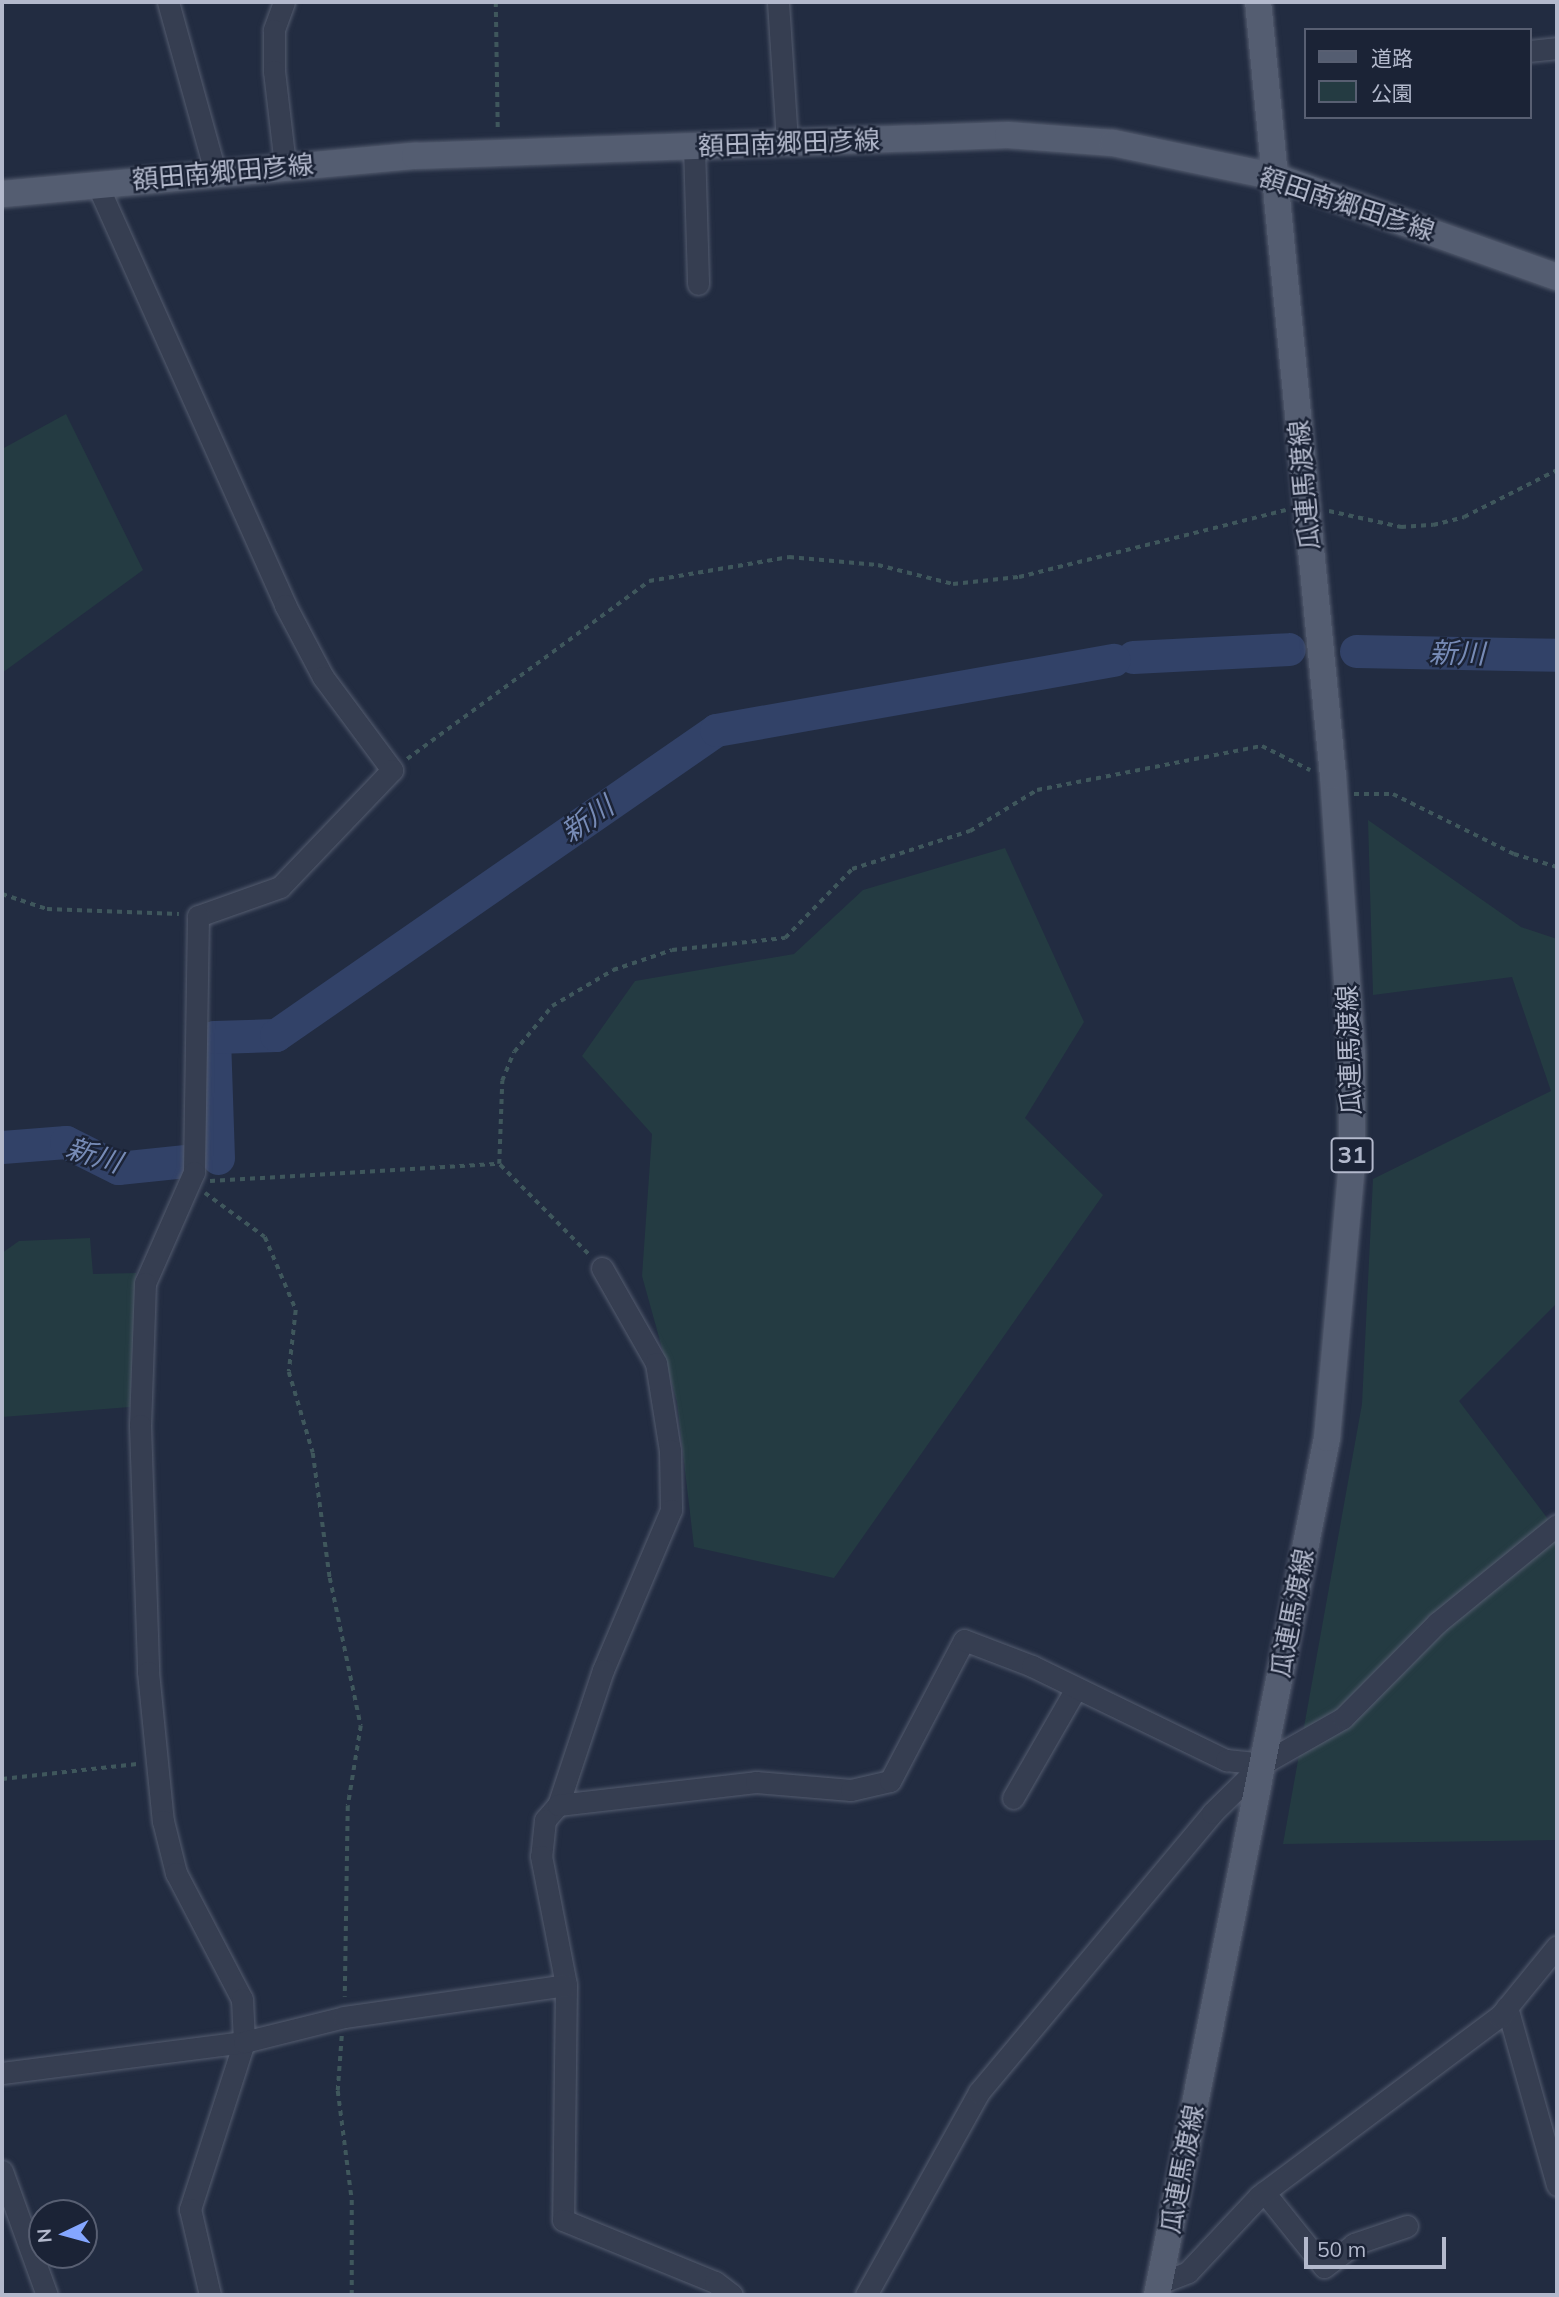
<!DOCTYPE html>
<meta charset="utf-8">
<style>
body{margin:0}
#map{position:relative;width:1559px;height:2297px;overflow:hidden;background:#222c41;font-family:Mulish,"Noto Sans JP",sans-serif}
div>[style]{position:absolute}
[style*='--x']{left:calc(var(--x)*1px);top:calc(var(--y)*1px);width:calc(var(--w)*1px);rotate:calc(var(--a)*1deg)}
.green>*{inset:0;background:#243b42}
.river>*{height:33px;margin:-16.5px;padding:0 16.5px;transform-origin:16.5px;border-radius:16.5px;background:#324268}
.path>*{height:3.5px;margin-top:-1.75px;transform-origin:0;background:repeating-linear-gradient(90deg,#3f575c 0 5px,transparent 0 10px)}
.roads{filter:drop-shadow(0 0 2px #545c6f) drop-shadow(0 0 2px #545c6f)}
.minor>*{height:21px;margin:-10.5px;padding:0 10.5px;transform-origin:10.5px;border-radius:10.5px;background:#363e51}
.major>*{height:26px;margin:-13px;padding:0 13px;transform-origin:13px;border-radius:13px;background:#545d71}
span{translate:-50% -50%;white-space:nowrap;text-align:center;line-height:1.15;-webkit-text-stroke:5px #1b2336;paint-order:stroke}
.shield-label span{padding:2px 5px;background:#1b2336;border:2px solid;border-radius:5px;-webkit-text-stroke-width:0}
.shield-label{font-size:24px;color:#b3b9cc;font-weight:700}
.street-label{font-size:26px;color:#b3b9cc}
.water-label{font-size:28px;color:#778bb6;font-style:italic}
.frame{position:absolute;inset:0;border:4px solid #b3b9cc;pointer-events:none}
.legend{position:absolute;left:1304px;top:28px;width:228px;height:91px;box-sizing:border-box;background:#1b2336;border:2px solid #585f72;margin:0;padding:9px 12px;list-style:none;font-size:21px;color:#b3b9cc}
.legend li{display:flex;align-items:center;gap:14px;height:35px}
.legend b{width:35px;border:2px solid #585f72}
.north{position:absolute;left:28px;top:2199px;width:70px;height:70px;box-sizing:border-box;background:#1b2336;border:2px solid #585f72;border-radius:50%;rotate:265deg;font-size:19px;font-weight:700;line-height:28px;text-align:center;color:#b3b9cc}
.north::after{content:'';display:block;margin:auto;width:24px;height:32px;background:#84a6ff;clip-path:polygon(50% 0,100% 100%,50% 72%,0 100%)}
.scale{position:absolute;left:1304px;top:2237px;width:142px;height:32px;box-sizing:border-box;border:4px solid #b3b9cc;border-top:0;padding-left:9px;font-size:21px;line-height:24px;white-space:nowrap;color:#b3b9cc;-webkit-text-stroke:5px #1b2336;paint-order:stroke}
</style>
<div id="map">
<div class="green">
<div style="clip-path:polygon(66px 414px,143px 570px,2px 673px,2px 449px)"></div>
<div style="clip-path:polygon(1368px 820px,1521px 927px,1557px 939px,1557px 1303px,1459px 1401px,1557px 1531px,1557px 1840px,1283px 1844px,1362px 1404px,1373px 1179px,1551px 1091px,1512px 977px,1373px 995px)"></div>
<div style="clip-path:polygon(1005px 848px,1084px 1022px,1025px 1118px,1103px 1195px,834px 1578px,694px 1547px,677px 1402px,642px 1276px,652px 1134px,582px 1056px,635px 981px,794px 954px,863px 890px)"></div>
<div style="clip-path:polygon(90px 1238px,93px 1274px,136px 1273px,130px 1407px,2px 1417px,2px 1253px,19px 1241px)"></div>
</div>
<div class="river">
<div style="--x:1356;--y:651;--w:201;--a:1.1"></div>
<div style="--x:1133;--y:657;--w:156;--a:-2.9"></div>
<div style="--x:2;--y:1147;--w:64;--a:-4.5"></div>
<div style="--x:66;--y:1142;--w:58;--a:26.6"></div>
<div style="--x:118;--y:1168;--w:68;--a:-5.9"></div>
<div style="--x:218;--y:1158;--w:121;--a:-91.9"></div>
<div style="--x:214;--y:1037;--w:62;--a:-1.8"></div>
<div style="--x:276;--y:1035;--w:535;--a:-34.73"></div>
<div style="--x:716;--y:730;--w:404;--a:-10"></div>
</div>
<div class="path">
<div style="--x:496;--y:2;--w:128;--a:89.1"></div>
<div style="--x:1329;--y:511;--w:74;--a:12.5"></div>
<div style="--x:1401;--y:527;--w:32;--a:-4"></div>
<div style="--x:1433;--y:525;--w:32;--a:-14"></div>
<div style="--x:1464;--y:517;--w:104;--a:-26.8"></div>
<div style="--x:407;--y:759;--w:300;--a:-36.3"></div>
<div style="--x:649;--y:581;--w:142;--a:-9.7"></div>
<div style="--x:789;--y:557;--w:89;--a:5.1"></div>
<div style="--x:878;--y:565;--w:77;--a:14.2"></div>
<div style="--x:953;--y:584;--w:66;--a:-6.1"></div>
<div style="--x:1019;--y:577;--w:275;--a:-14.1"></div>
<div style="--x:1354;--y:794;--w:39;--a:0"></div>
<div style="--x:1393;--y:794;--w:135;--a:26.4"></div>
<div style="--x:1514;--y:854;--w:45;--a:16.8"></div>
<div style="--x:2;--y:894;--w:47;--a:18.4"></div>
<div style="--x:47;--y:909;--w:132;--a:2.2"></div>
<div style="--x:210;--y:1181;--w:289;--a:-3.4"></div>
<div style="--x:205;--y:1193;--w:74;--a:36.3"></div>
<div style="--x:265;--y:1237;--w:79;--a:67"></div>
<div style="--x:296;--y:1310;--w:62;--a:96.4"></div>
<div style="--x:289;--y:1372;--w:84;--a:73.5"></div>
<div style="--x:313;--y:1453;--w:126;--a:82.3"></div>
<div style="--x:330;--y:1578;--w:151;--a:78.2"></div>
<div style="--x:361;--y:1726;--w:81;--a:99.2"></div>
<div style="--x:348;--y:1806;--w:191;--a:90.9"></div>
<div style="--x:588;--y:1254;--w:127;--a:-134.7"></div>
<div style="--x:499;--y:1164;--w:83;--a:-87.9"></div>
<div style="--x:502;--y:1081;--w:31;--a:-68"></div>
<div style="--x:514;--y:1052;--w:60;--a:-50.4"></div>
<div style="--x:552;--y:1006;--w:71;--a:-30.5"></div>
<div style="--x:613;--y:970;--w:62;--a:-18.7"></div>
<div style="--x:672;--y:950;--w:114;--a:-6.1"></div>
<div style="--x:785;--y:938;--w:96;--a:-45.8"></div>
<div style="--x:852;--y:869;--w:124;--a:-17.9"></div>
<div style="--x:970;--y:831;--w:79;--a:-31.5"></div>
<div style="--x:1037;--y:790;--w:229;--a:-11.1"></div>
<div style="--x:1262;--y:746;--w:54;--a:26.6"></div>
<div style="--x:2;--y:1779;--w:136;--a:-6.3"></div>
<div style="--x:342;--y:2036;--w:55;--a:94.2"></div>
<div style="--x:338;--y:2091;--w:110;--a:82.7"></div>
<div style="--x:352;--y:2200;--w:95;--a:90"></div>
</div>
<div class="roads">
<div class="minor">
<div style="--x:168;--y:2;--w:176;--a:74.5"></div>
<div style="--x:284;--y:2;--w:30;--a:110"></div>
<div style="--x:274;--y:30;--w:41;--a:90"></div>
<div style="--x:274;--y:71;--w:94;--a:83.3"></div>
<div style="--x:778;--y:2;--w:141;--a:86.3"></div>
<div style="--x:1529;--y:51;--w:28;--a:-6"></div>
<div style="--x:694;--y:146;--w:138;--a:88.3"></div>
<div style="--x:97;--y:184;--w:461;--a:65.9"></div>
<div style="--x:285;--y:605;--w:81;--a:62.2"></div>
<div style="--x:323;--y:677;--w:116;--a:53.4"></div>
<div style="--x:392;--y:770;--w:162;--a:133.7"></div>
<div style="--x:280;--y:887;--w:87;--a:160.5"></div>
<div style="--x:198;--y:916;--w:256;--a:90.9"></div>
<div style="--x:194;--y:1172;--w:121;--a:113.8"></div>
<div style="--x:145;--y:1283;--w:142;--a:92"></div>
<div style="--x:140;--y:1425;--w:247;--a:88.1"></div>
<div style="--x:148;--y:1672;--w:150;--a:84.3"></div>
<div style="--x:163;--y:1821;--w:54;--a:76"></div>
<div style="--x:176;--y:1873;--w:142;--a:62.4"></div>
<div style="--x:242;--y:1999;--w:43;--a:87.3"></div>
<div style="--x:244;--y:2042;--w:176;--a:107.9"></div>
<div style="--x:190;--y:2209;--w:88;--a:76.9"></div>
<div style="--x:602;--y:1268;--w:109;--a:60.4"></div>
<div style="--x:656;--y:1363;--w:88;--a:80.9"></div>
<div style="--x:670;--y:1450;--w:60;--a:89"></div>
<div style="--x:671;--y:1510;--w:174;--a:113"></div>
<div style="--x:603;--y:1670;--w:142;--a:108.4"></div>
<div style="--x:558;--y:1805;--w:20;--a:131"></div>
<div style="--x:545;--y:1820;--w:36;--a:96"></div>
<div style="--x:541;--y:1856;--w:131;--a:79"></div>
<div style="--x:566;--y:1985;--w:235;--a:90.7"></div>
<div style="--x:563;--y:2220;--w:164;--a:22.2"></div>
<div style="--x:715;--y:2282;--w:21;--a:37"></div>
<div style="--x:1013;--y:1798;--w:125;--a:-60.1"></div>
<div style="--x:558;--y:1805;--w:199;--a:-6.6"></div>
<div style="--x:756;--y:1782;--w:95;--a:4.8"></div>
<div style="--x:851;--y:1790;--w:40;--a:-13"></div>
<div style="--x:890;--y:1781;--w:159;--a:-62.3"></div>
<div style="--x:964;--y:1640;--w:73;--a:20.9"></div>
<div style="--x:1032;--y:1666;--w:216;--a:25.9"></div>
<div style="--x:1226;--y:1760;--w:36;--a:6"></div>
<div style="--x:1507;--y:2007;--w:185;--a:74.3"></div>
<div style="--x:2;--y:2073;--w:244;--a:-7.3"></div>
<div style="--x:244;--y:2042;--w:103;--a:-14"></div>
<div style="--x:344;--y:2017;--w:224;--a:-8.2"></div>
<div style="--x:2;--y:2171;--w:132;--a:70.1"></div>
<div style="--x:1264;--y:2192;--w:96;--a:51.3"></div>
<div style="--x:1324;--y:2267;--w:38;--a:-37"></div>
<div style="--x:1354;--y:2244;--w:56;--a:-18.8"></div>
<div style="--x:1160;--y:2283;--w:30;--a:-21"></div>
<div style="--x:1188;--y:2272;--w:104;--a:-46.9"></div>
<div style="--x:1259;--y:2196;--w:301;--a:-36.8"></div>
<div style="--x:1500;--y:2016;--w:90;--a:-50.8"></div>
<div style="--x:866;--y:2295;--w:232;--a:-60.9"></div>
<div style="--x:979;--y:2092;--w:363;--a:-50.1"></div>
<div style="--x:1212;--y:1813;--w:70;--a:-44.4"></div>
<div style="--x:1262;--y:1764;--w:93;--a:-29.6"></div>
<div style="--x:1343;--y:1718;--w:134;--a:-45.3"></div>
<div style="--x:1437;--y:1623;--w:155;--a:-39.2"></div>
</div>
<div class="major">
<div style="--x:2;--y:194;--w:415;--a:-5.3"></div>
<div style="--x:415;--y:156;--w:593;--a:-2.03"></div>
<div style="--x:1008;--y:135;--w:105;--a:4.4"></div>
<div style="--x:1113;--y:143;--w:167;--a:11.8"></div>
<div style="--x:1276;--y:177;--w:298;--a:19.6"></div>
<div style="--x:1157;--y:2295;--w:874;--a:-78.78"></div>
<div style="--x:1327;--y:1438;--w:276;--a:-84.8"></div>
<div style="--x:1352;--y:1163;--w:109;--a:-90"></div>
<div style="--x:1352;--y:1054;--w:279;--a:-93.9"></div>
<div style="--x:1333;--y:776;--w:778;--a:-95.53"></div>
</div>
</div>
<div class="shield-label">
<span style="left:1352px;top:1155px">31</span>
</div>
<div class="street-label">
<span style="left:789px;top:143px;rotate:-2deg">額田南郷田彦線</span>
<span style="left:223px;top:172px;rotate:-5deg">額田南郷田彦線</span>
<span style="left:1347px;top:204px;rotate:18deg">額田南郷田彦線</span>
<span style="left:1304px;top:485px;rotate:-95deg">瓜連馬渡線</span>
<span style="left:1349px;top:1050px;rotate:-92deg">瓜連馬渡線</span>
<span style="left:1292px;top:1613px;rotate:-79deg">瓜連馬渡線</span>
<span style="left:1182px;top:2169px;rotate:-79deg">瓜連馬渡線</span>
</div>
<div class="water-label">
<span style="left:1457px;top:653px;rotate:1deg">新川</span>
<span style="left:587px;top:819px;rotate:-35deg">新川</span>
<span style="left:94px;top:1155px;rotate:17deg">新川</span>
</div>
<div class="frame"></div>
<ul class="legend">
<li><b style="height:9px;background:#545d71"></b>道路</li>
<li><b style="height:19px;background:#243b42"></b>公園</li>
</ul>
<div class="north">N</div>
<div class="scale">50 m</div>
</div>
